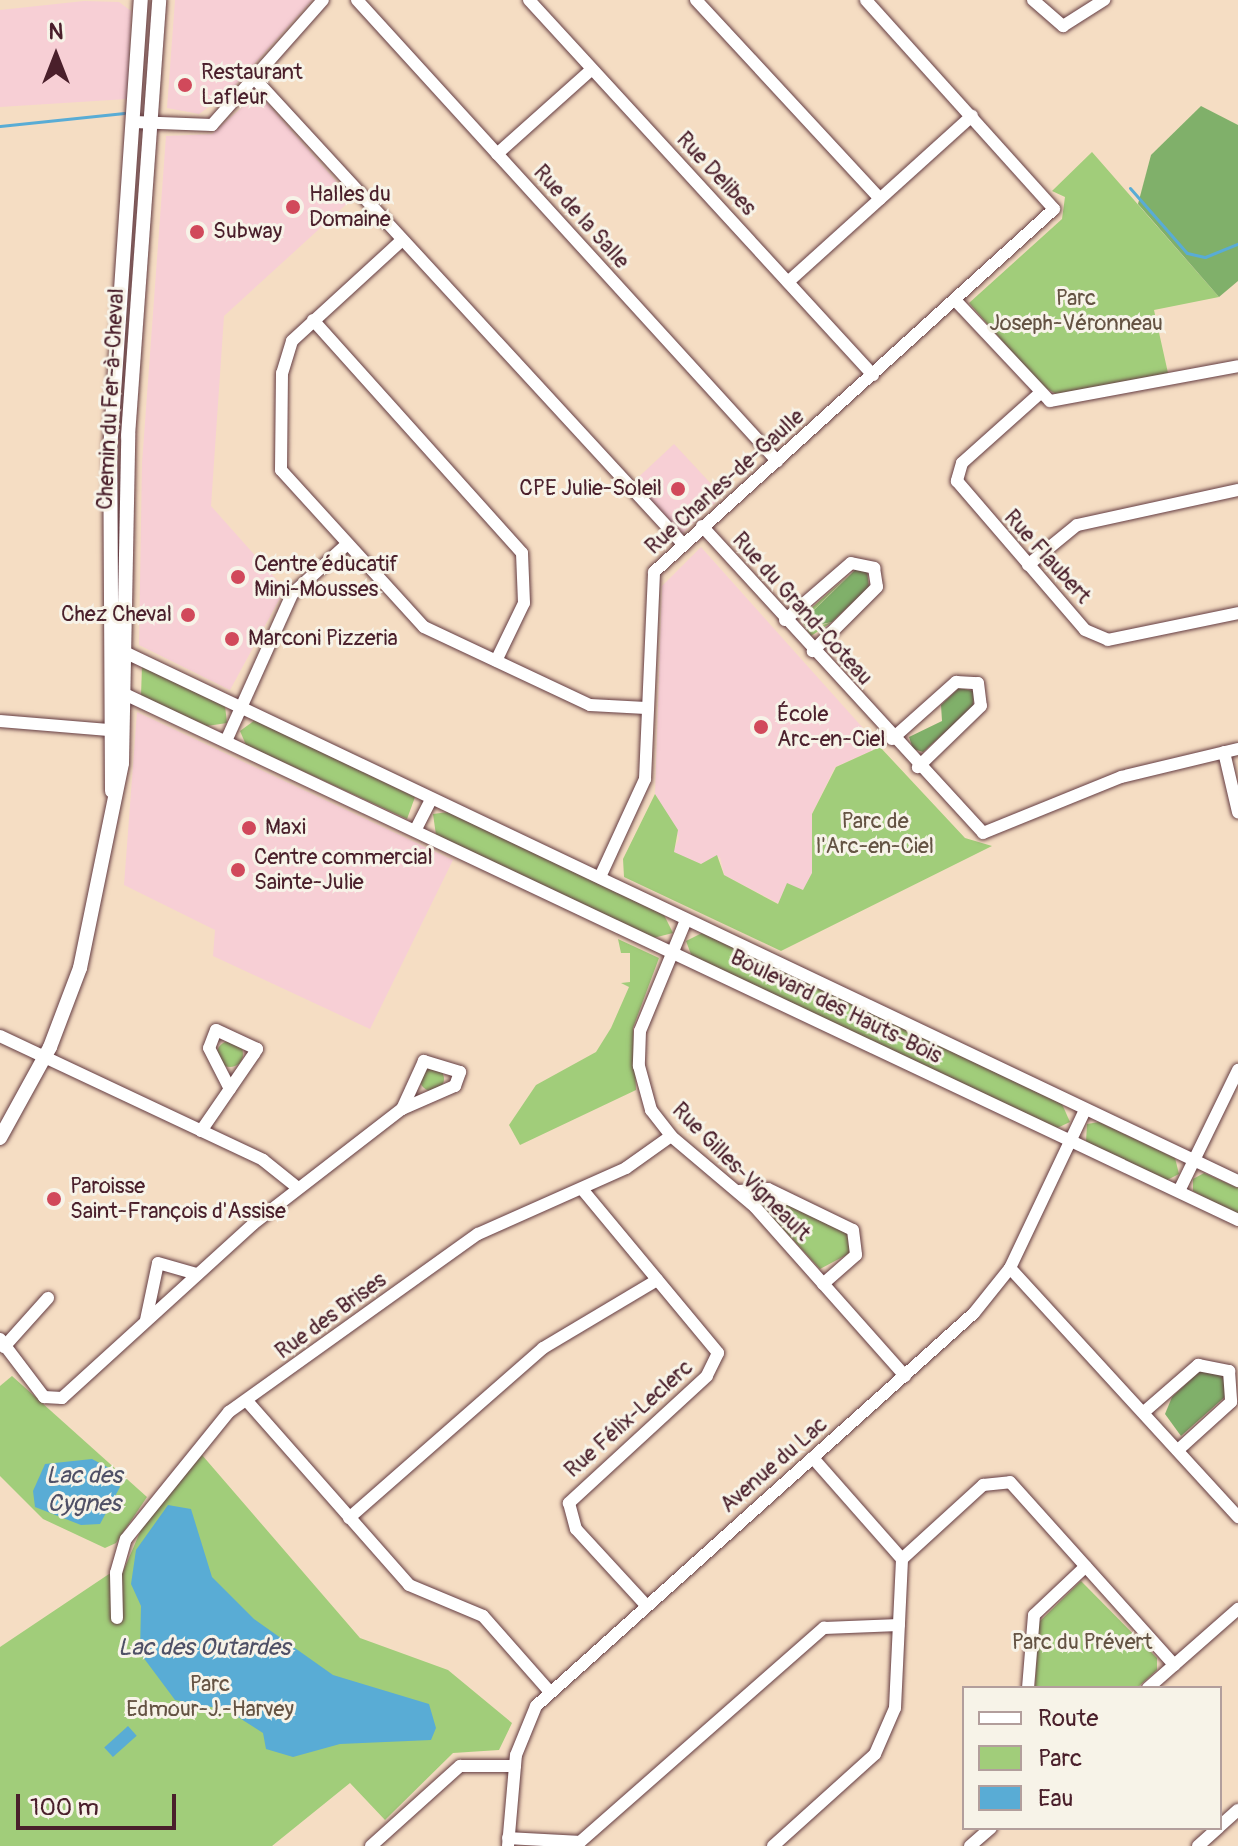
<!DOCTYPE html>
<meta charset="utf-8">
<style>
body{margin:0}
#map{position:relative;width:1238px;height:1846px;overflow:hidden;background:#f5ddc3;font-family:Pangolin,sans-serif}
div>[style]{position:absolute}
[style*='--x']{left:calc(var(--x)*1px);top:calc(var(--y)*1px);width:calc(var(--w)*1px);rotate:calc(var(--a)*1deg)}
.built>*{inset:0;background:#f7cfd5;transform-origin:0 0}
.green>*{inset:0;background:#a1cd7a}
.round{border-radius:50%}
.forest>*{inset:0;background:#80b06a}
.water>*{inset:0;background:#59acd5;transform-origin:0 0}
.stream>*{height:3px;margin:-1.5px;padding:0 1.5px;transform-origin:1.5px;border-radius:1.5px;background:#59acd5}
.roads{filter:drop-shadow(0 0 2px #643c42) drop-shadow(0 0 2px #643c42)}
.minor>*{height:12px;margin:-6px;padding:0 6px;transform-origin:6px;border-radius:6px;background:#fff}
.tertiary>*{height:14px;margin:-7px;padding:0 7px;transform-origin:7px;border-radius:7px;background:#fff}
.dots>*{width:22px;height:22px;translate:-50% -50%;box-sizing:border-box;border:4px solid #f7f3e8;border-radius:50%}
span{translate:-50% -50%;white-space:nowrap;text-align:center;line-height:1.15;-webkit-text-stroke:6px #f7f3e8;paint-order:stroke}
.poi-label{font-size:22px;color:#4a1f2b}
.left{translate:0 -50%;text-align:left}
.right{translate:-100% -50%;text-align:right}
.street-label{font-size:22px;color:#4a1f2b}
.park-label{font-size:22px;color:#645343}
.water-label{font-size:24px;color:#4f5066;font-style:italic}
.legend{position:absolute;left:962px;top:1686px;width:260px;height:144px;box-sizing:border-box;background:#f7f3e8;border:2px solid #b29e9c;margin:0;padding:10px 14px;list-style:none;font-size:24px;color:#4a1f2b}
.legend li{display:flex;align-items:center;gap:16px;height:40px}
.legend b{width:40px;border:2px solid #b29e9c}
.north{position:absolute;left:16px;top:16px;width:80px;height:80px;-webkit-text-stroke:6px #f7f3e8;paint-order:stroke;rotate:0deg;font-size:22px;font-weight:700;line-height:32px;text-align:center;color:#4a1f2b}
.north::after{content:'';display:block;margin:auto;width:28px;height:36px;background:#4a1f2b;clip-path:polygon(50% 0,100% 100%,50% 72%,0 100%)}
.scale{position:absolute;left:16px;top:1794px;width:160px;height:36px;box-sizing:border-box;border:4px solid #4a1f2b;border-top:0;padding-left:10px;font-size:24px;line-height:28px;white-space:nowrap;color:#4a1f2b;-webkit-text-stroke:6px #f7f3e8;paint-order:stroke}
</style>
<div id="map">
<div class="built">
<div style="clip-path:polygon(175px 0,312px 0,230px 91px,199px 114px,167px 108px)"></div>
<div style="clip-path:polygon(84px 1px,119px 2px,131px 11px,127px 99px,0 107px,0 10px)"></div>
<div style="clip-path:polygon(264px 100px,352px 199px,224px 316px,211px 506px,285px 589px,230px 690px,139px 645px,142px 463px,166px 136px,212px 134px,249px 101px)"></div>
<div style="left:674px;top:444px;width:71px;height:55px;rotate:47deg"></div>
<div style="clip-path:polygon(701px 547px,880px 747px,835px 767px,812px 814px,813px 873px,793px 911px,724px 875px,720px 857px,701px 864px,673px 852px,679px 838px,655px 794px,662px 586px)"></div>
<div style="clip-path:polygon(137px 712px,453px 860px,370px 1029px,213px 956px,215px 930px,124px 885px)"></div>
</div>
<div class="green">
<div style="clip-path:polygon(1092px 152px,1219px 297px,1154px 310px,1168px 373px,1058px 395px,1042px 386px,969px 303px,1062px 219px,1065px 197px,1052px 191px)"></div>
<div style="clip-path:polygon(849px 575px,808px 616px,815px 627px,832px 622px,811px 636px,800px 618px)"></div>
<div style="clip-path:polygon(142px 666px,225px 706px,227px 723px,207px 726px,141px 696px)"></div>
<div style="clip-path:polygon(255px 720px,415px 797px,407px 819px,246px 745px,240px 731px)"></div>
<div style="clip-path:polygon(880px 747px,965px 838px,992px 846px,781px 951px,624px 877px,623px 859px,655px 794px,678px 830px,674px 852px,701px 864px,717px 855px,724px 875px,778px 904px,787px 883px,803px 890px,812px 873px,812px 814px,836px 767px)"></div>
<div style="clip-path:polygon(448px 812px,664px 915px,673px 933px,653px 938px,436px 835px,433px 814px)"></div>
<div style="clip-path:polygon(702px 933px,1062px 1104px,1070px 1122px,1055px 1129px,692px 957px,686px 941px)"></div>
<div style="clip-path:polygon(618px 939px,659px 958px,633px 1028px,636px 1090px,520px 1145px,509px 1125px,536px 1085px,596px 1052px,611px 1028px,629px 987px,621px 983px,630px 982px,630px 953px,621px 953px)"></div>
<div class="round" style="left:217px;top:1041px;width:26px;height:26px"></div>
<div class="round" style="left:420px;top:1067px;width:24px;height:24px"></div>
<div style="clip-path:polygon(1099px 1122px,1175px 1158px,1179px 1174px,1165px 1181px,1086px 1142px,1087px 1124px)"></div>
<div style="clip-path:polygon(1204px 1173px,1238px 1188px,1238px 1216px,1193px 1191px,1193px 1179px)"></div>
<div style="clip-path:polygon(770px 1196px,847px 1232px,850px 1253px,820px 1269px,761px 1205px)"></div>
<div style="clip-path:polygon(12px 1376px,147px 1497px,116px 1543px,105px 1548px,43px 1519px,0 1476px,0 1386px)"></div>
<div style="clip-path:polygon(202px 1455px,360px 1638px,448px 1670px,512px 1723px,499px 1750px,453px 1753px,385px 1820px,350px 1783px,272px 1846px,0 1846px,0 1647px,109px 1574px,122px 1574px,143px 1525px)"></div>
<div style="clip-path:polygon(1081px 1581px,1157px 1658px,1157px 1670px,1137px 1688px,1035px 1688px,1039px 1622px)"></div>
</div>
<div class="forest">
<div style="clip-path:polygon(1201px 106px,1238px 125px,1238px 281px,1219px 297px,1138px 204px,1151px 155px)"></div>
<div style="clip-path:polygon(855px 570px,867px 571px,869px 587px,832px 622px,808px 627px,808px 616px)"></div>
<div style="clip-path:polygon(959px 688px,974px 691px,973px 707px,923px 752px,913px 749px,909px 737px,942px 721px,941px 705px)"></div>
<div style="clip-path:polygon(1216px 1369px,1226px 1378px,1227px 1395px,1181px 1436px,1165px 1414px,1172px 1397px,1199px 1372px)"></div>
</div>
<div class="water">
<div style="clip-path:polygon(92px 1459px,111px 1469px,120px 1487px,100px 1524px,81px 1525px,35px 1507px,33px 1491px,45px 1464px)"></div>
<div style="clip-path:polygon(168px 1505px,191px 1509px,212px 1577px,254px 1619px,333px 1675px,429px 1704px,436px 1728px,431px 1740px,340px 1744px,293px 1757px,266px 1749px,263px 1733px,227px 1710px,175px 1700px,140px 1653px,141px 1606px,131px 1584px,136px 1550px)"></div>
<div style="left:128px;top:1726px;width:13px;height:32px;rotate:48deg"></div>
</div>
<div class="stream">
<div style="--x:0;--y:126;--w:125;--a:-6"></div>
<div style="--x:1130;--y:188;--w:86;--a:48.8"></div>
<div style="--x:1187;--y:253;--w:18;--a:13"></div>
<div style="--x:1205;--y:257;--w:35;--a:-22"></div>
</div>
<div class="roads">
<div class="minor">
<div style="--x:357;--y:0;--w:624;--a:47.66"></div>
<div style="--x:529;--y:0;--w:509;--a:47.47"></div>
<div style="--x:696;--y:0;--w:271;--a:47.2"></div>
<div style="--x:1033;--y:0;--w:40;--a:41"></div>
<div style="--x:1063;--y:26;--w:49;--a:-32.4"></div>
<div style="--x:255;--y:79;--w:632;--a:47.37"></div>
<div style="--x:134;--y:122;--w:78;--a:2.2"></div>
<div style="--x:212;--y:125;--w:167;--a:-48.4"></div>
<div style="--x:497;--y:154;--w:127;--a:-41.8"></div>
<div style="--x:401;--y:241;--w:148;--a:137.5"></div>
<div style="--x:292;--y:341;--w:34;--a:107"></div>
<div style="--x:282;--y:373;--w:97;--a:90.6"></div>
<div style="--x:281;--y:470;--w:212;--a:47.7"></div>
<div style="--x:424;--y:627;--w:183;--a:25.2"></div>
<div style="--x:590;--y:705;--w:56;--a:3.1"></div>
<div style="--x:788;--y:282;--w:248;--a:-42.1"></div>
<div style="--x:956;--y:301;--w:137;--a:46.8"></div>
<div style="--x:1050;--y:401;--w:191;--a:-10.5"></div>
<div style="--x:313;--y:320;--w:313;--a:48.1"></div>
<div style="--x:522;--y:553;--w:50;--a:87.7"></div>
<div style="--x:524;--y:603;--w:64;--a:115.8"></div>
<div style="--x:1038;--y:395;--w:102;--a:138.2"></div>
<div style="--x:962;--y:463;--w:19;--a:106"></div>
<div style="--x:957;--y:481;--w:196;--a:49.3"></div>
<div style="--x:1085;--y:630;--w:25;--a:23"></div>
<div style="--x:1108;--y:640;--w:133;--a:-11.7"></div>
<div style="--x:702;--y:526;--w:416;--a:47.5"></div>
<div style="--x:983;--y:833;--w:149;--a:-22.1"></div>
<div style="--x:1121;--y:777;--w:120;--a:-13.5"></div>
<div style="--x:1028;--y:565;--w:63;--a:-39.2"></div>
<div style="--x:1077;--y:525;--w:165;--a:-12.3"></div>
<div style="--x:785;--y:620;--w:87;--a:-40.8"></div>
<div style="--x:851;--y:563;--w:24;--a:12"></div>
<div style="--x:874;--y:568;--w:19;--a:81"></div>
<div style="--x:877;--y:587;--w:91;--a:135"></div>
<div style="--x:118;--y:649;--w:1240;--a:25.41"></div>
<div style="--x:116;--y:690;--w:1241;--a:25.28"></div>
<div style="--x:0;--y:721;--w:121;--a:4.7"></div>
<div style="--x:892;--y:739;--w:86;--a:-41.7"></div>
<div style="--x:956;--y:682;--w:22;--a:3"></div>
<div style="--x:978;--y:683;--w:23;--a:83"></div>
<div style="--x:981;--y:706;--w:88;--a:135.9"></div>
<div style="--x:226;--y:741;--w:161;--a:-65.8"></div>
<div style="--x:292;--y:594;--w:73;--a:-42.2"></div>
<div style="--x:1224;--y:752;--w:62;--a:76.9"></div>
<div style="--x:416;--y:829;--w:34;--a:-63"></div>
<div style="--x:600;--y:877;--w:108;--a:-65.3"></div>
<div style="--x:645;--y:779;--w:207;--a:-87.5"></div>
<div style="--x:654;--y:572;--w:540;--a:-42.22"></div>
<div style="--x:1054;--y:209;--w:281;--a:-132"></div>
<div style="--x:686;--y:920;--w:120;--a:112.5"></div>
<div style="--x:640;--y:1031;--w:35;--a:92"></div>
<div style="--x:639;--y:1066;--w:46;--a:74.7"></div>
<div style="--x:651;--y:1110;--w:33;--a:52"></div>
<div style="--x:671;--y:1136;--w:110;--a:40.2"></div>
<div style="--x:755;--y:1207;--w:226;--a:48.4"></div>
<div style="--x:0;--y:1036;--w:291;--a:25.2"></div>
<div style="--x:263;--y:1160;--w:45;--a:38.7"></div>
<div style="--x:201;--y:1131;--w:93;--a:-55.5"></div>
<div style="--x:254;--y:1054;--w:6;--a:-59"></div>
<div style="--x:257;--y:1049;--w:45;--a:-155.1"></div>
<div style="--x:216;--y:1030;--w:19;--a:111"></div>
<div style="--x:209;--y:1048;--w:46;--a:62.9"></div>
<div style="--x:582;--y:1189;--w:213;--a:50.3"></div>
<div style="--x:718;--y:1353;--w:25;--a:116"></div>
<div style="--x:707;--y:1376;--w:188;--a:137.4"></div>
<div style="--x:569;--y:1503;--w:27;--a:75"></div>
<div style="--x:576;--y:1529;--w:103;--a:47.4"></div>
<div style="--x:739;--y:1191;--w:29;--a:-4"></div>
<div style="--x:768;--y:1189;--w:94;--a:25.8"></div>
<div style="--x:853;--y:1230;--w:25;--a:83"></div>
<div style="--x:856;--y:1255;--w:44;--a:138.7"></div>
<div style="--x:1179;--y:1191;--w:135;--a:-64"></div>
<div style="--x:1010;--y:1268;--w:338;--a:47.5"></div>
<div style="--x:146;--y:1320;--w:58;--a:-78.1"></div>
<div style="--x:158;--y:1263;--w:41;--a:15.8"></div>
<div style="--x:0;--y:1339;--w:73;--a:52.8"></div>
<div style="--x:44;--y:1397;--w:18;--a:3"></div>
<div style="--x:62;--y:1398;--w:258;--a:-42.3"></div>
<div style="--x:253;--y:1224;--w:188;--a:-37.7"></div>
<div style="--x:402;--y:1109;--w:58;--a:-23.5"></div>
<div style="--x:455;--y:1086;--w:15;--a:-70"></div>
<div style="--x:460;--y:1072;--w:38;--a:-163"></div>
<div style="--x:424;--y:1061;--w:53;--a:114.6"></div>
<div style="--x:4;--y:1347;--w:66;--a:-48.1"></div>
<div style="--x:247;--y:1401;--w:245;--a:48.6"></div>
<div style="--x:409;--y:1585;--w:80;--a:22.7"></div>
<div style="--x:483;--y:1616;--w:101;--a:48.6"></div>
<div style="--x:1144;--y:1412;--w:72;--a:-41"></div>
<div style="--x:1198;--y:1365;--w:32;--a:11"></div>
<div style="--x:1229;--y:1371;--w:31;--a:86"></div>
<div style="--x:1231;--y:1402;--w:72;--a:137.8"></div>
<div style="--x:349;--y:1518;--w:258;--a:-41.2"></div>
<div style="--x:543;--y:1348;--w:133;--a:-30.8"></div>
<div style="--x:902;--y:1559;--w:110;--a:-42.4"></div>
<div style="--x:983;--y:1485;--w:27;--a:-6"></div>
<div style="--x:1010;--y:1482;--w:246;--a:48.1"></div>
<div style="--x:117;--y:1618;--w:45;--a:-91.3"></div>
<div style="--x:116;--y:1573;--w:35;--a:-74"></div>
<div style="--x:126;--y:1539;--w:164;--a:-51"></div>
<div style="--x:229;--y:1412;--w:306;--a:-35.6"></div>
<div style="--x:478;--y:1234;--w:162;--a:-24"></div>
<div style="--x:626;--y:1168;--w:55;--a:-35.4"></div>
<div style="--x:1028;--y:1688;--w:73;--a:-85.3"></div>
<div style="--x:1034;--y:1615;--w:71;--a:-43.3"></div>
<div style="--x:1148;--y:1688;--w:120;--a:-41.3"></div>
<div style="--x:1220;--y:1826;--w:24;--a:-42"></div>
<div style="--x:508;--y:1838;--w:72;--a:3.2"></div>
<div style="--x:580;--y:1842;--w:325;--a:-41.3"></div>
<div style="--x:824;--y:1628;--w:75;--a:-2.3"></div>
<div style="--x:371;--y:1846;--w:120;--a:-42"></div>
<div style="--x:460;--y:1766;--w:55;--a:0"></div>
<div style="--x:508;--y:1846;--w:91;--a:-85"></div>
<div style="--x:516;--y:1755;--w:53;--a:-67.8"></div>
<div style="--x:536;--y:1706;--w:588;--a:-41.9"></div>
<div style="--x:974;--y:1313;--w:58;--a:-51.3"></div>
<div style="--x:1010;--y:1268;--w:175;--a:-64.6"></div>
<div style="--x:773;--y:1846;--w:137;--a:-42"></div>
<div style="--x:875;--y:1754;--w:50;--a:-66.5"></div>
<div style="--x:895;--y:1708;--w:149;--a:-87.3"></div>
<div style="--x:902;--y:1559;--w:135;--a:-131.4"></div>
<div style="--x:970;--y:1846;--w:28;--a:-41"></div>
<div style="--x:1198;--y:1846;--w:27;--a:-42"></div>
</div>
<div class="tertiary">
<div style="--x:112;--y:791;--w:340;--a:-90.3"></div>
<div style="--x:110;--y:451;--w:452;--a:-86.1"></div>
<div style="--x:0;--y:1138;--w:104;--a:-61.2"></div>
<div style="--x:50;--y:1047;--w:85;--a:-69.2"></div>
<div style="--x:80;--y:968;--w:209;--a:-78.4"></div>
<div style="--x:122;--y:763;--w:327;--a:-88.9"></div>
<div style="--x:128;--y:436;--w:437;--a:-85.9"></div>
</div>
</div>
<div class="dots">
<div style="left:185px;top:85px;background:#d1495b"></div>
<div style="left:293px;top:207px;background:#d1495b"></div>
<div style="left:197px;top:232px;background:#d1495b"></div>
<div style="left:678px;top:489px;background:#d1495b"></div>
<div style="left:238px;top:577px;background:#d1495b"></div>
<div style="left:188px;top:615px;background:#d1495b"></div>
<div style="left:232px;top:639px;background:#d1495b"></div>
<div style="left:761px;top:727px;background:#d1495b"></div>
<div style="left:249px;top:828px;background:#d1495b"></div>
<div style="left:238px;top:870px;background:#d1495b"></div>
<div style="left:54px;top:1199px;background:#d1495b"></div>
</div>
<div class="poi-label">
<span class="left" style="left:201px;top:85px">Restaurant<br>Lafleur</span>
<span class="left" style="left:309px;top:207px">Halles du<br>Domaine</span>
<span class="left" style="left:213px;top:232px">Subway</span>
<span class="right" style="left:662px;top:489px">CPE Julie-Soleil</span>
<span class="left" style="left:254px;top:577px">Centre éducatif<br>Mini-Mousses</span>
<span class="right" style="left:172px;top:615px">Chez Cheval</span>
<span class="left" style="left:248px;top:639px">Marconi Pizzeria</span>
<span class="left" style="left:777px;top:727px">École<br>Arc-en-Ciel</span>
<span class="left" style="left:265px;top:828px">Maxi</span>
<span class="left" style="left:254px;top:870px">Centre commercial<br>Sainte-Julie</span>
<span class="left" style="left:70px;top:1199px">Paroisse<br>Saint-François d'Assise</span>
</div>
<div class="street-label">
<span style="left:716px;top:174px;rotate:47deg">Rue Delibes</span>
<span style="left:581px;top:217px;rotate:48deg">Rue de la Salle</span>
<span style="left:111px;top:399px;rotate:-87deg">Chemin du Fer-à-Cheval</span>
<span style="left:725px;top:482px;rotate:-42deg">Rue Charles-de-Gaulle</span>
<span style="left:1047px;top:557px;rotate:48deg">Rue Flaubert</span>
<span style="left:802px;top:609px;rotate:48deg">Rue du Grand-Coteau</span>
<span style="left:836px;top:1007px;rotate:26deg">Boulevard des Hauts-Bois</span>
<span style="left:741px;top:1172px;rotate:45deg">Rue Gilles-Vigneault</span>
<span style="left:331px;top:1316px;rotate:-36deg">Rue des Brises</span>
<span style="left:629px;top:1419px;rotate:-42deg">Rue Félix-Leclerc</span>
<span style="left:774px;top:1465px;rotate:-41deg">Avenue du Lac</span>
</div>
<div class="park-label">
<span style="left:1076px;top:311px">Parc<br>Joseph-Véronneau</span>
<span style="left:875px;top:834px">Parc de<br>l'Arc-en-Ciel</span>
<span style="left:1082px;top:1643px">Parc du Prévert</span>
<span style="left:210px;top:1697px">Parc<br>Edmour-J.-Harvey</span>
</div>
<div class="water-label">
<span style="left:84px;top:1490px">Lac des<br>Cygnes</span>
<span style="left:204px;top:1648px">Lac des Outardes</span>
</div>
<ul class="legend">
<li><b style="height:10px;background:#fff"></b>Route</li>
<li><b style="height:22px;background:#a1cd7a"></b>Parc</li>
<li><b style="height:22px;background:#59acd5"></b>Eau</li>
</ul>
<div class="north">N</div>
<div class="scale">100 m</div>
</div>
